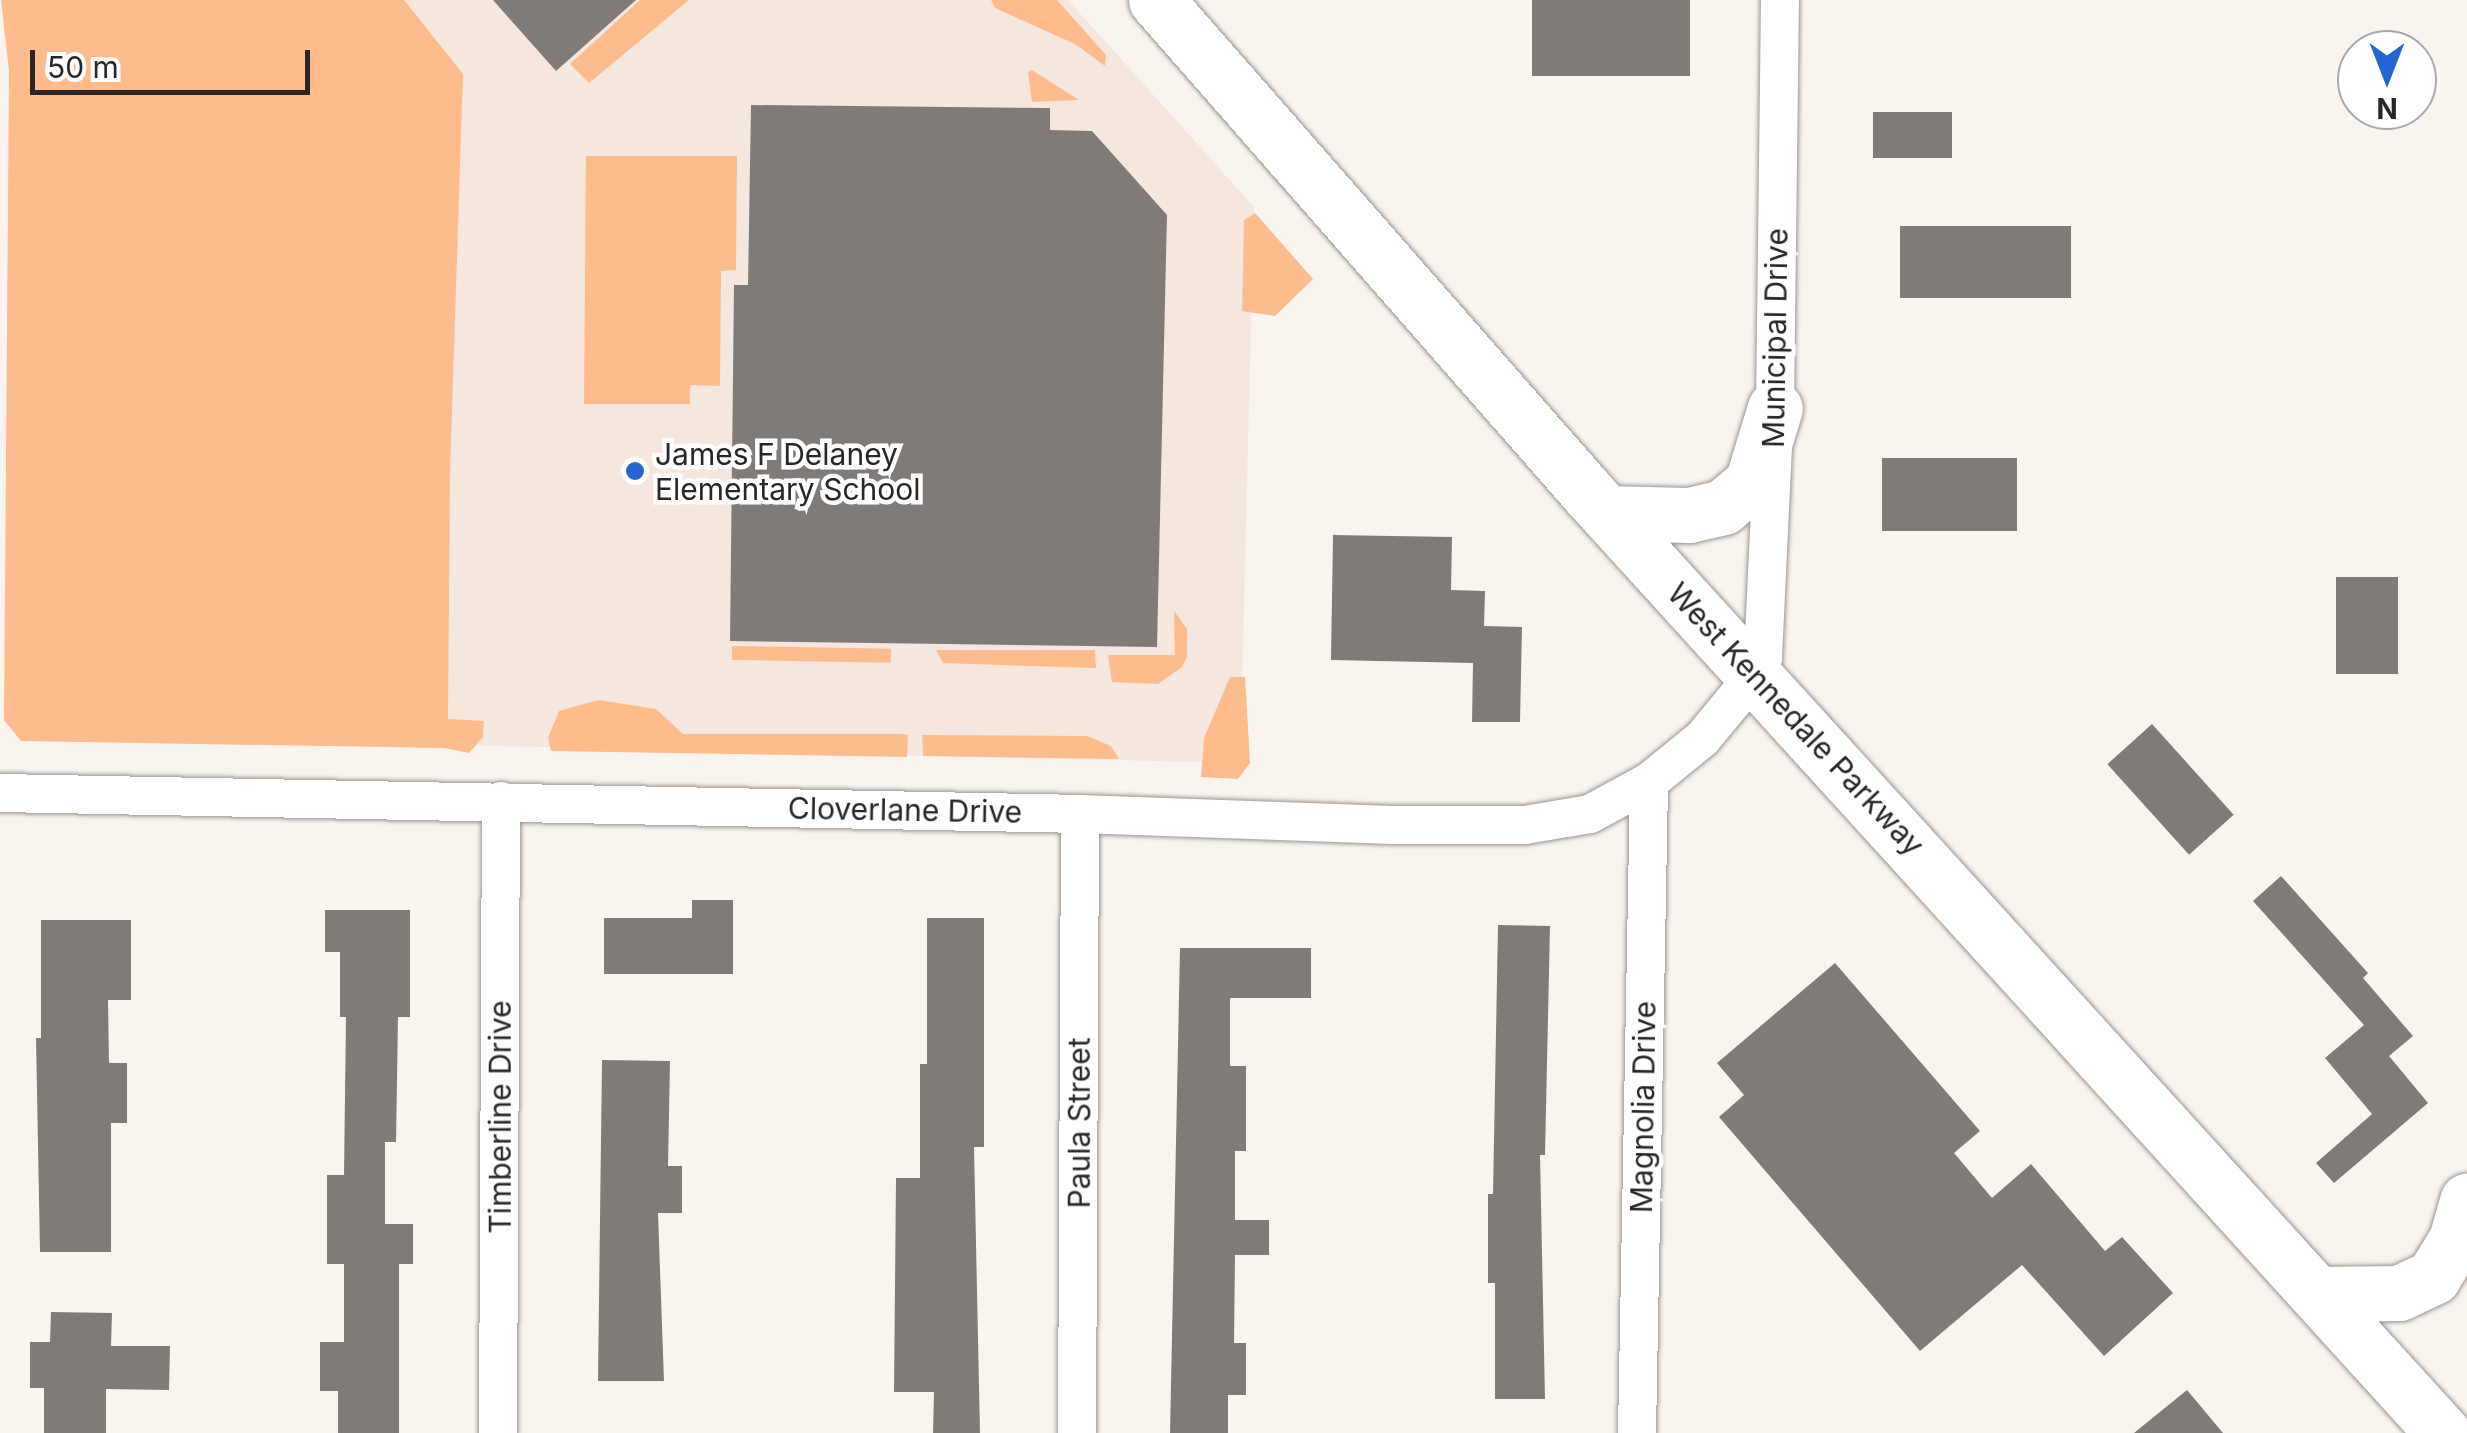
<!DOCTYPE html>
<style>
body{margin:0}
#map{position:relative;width:2467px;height:1433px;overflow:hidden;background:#faf4ef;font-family:Inter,sans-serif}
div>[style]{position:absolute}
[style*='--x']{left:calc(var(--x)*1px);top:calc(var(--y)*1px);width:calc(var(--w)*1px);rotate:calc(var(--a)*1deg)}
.built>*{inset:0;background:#f5e7de}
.green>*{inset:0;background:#febb8b;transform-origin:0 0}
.building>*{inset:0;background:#817b77;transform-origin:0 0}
.roads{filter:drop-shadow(0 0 2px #9a9490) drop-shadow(0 0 2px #9a9490)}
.street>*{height:38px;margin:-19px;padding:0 19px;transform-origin:19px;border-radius:19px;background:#fff}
.primary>*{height:55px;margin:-27.5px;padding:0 27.5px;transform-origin:27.5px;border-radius:27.5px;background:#fff}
.dots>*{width:28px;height:28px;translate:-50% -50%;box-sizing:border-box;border:5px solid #fff;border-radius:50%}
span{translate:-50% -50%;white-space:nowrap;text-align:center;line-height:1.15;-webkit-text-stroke:9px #fff;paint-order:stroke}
.street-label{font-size:30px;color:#292625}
.poi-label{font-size:30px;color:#292625}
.left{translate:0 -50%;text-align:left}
.north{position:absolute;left:2337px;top:30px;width:100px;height:100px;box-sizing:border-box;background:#fff;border:2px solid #a9a8a8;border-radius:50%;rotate:180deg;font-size:28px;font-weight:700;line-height:40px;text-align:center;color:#292625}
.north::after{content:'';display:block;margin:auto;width:35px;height:45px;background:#2366d2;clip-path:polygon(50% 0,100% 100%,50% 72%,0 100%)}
.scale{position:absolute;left:30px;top:50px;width:280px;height:45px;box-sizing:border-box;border:5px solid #292625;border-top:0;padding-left:12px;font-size:30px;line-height:35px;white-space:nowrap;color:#292625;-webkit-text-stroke:8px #fff;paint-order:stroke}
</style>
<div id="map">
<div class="built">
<div style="clip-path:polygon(22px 0,1068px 0,1254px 207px,1240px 763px,24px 735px)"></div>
</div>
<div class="green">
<div style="clip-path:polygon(1px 0,404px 0,463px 74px,450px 471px,448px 719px,484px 721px,483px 737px,469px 753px,444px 748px,21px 741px,4px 720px,9px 71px)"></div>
<div style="clip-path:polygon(640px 0,689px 0,589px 83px,570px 64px)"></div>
<div style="clip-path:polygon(991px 0,1057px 0,1106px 55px,1105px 66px,1075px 44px,995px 8px)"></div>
<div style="clip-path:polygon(1032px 70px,1079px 100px,1032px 102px,1028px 72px)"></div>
<div style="clip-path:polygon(586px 156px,737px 156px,736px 270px,721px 271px,720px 386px,690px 385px,690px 404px,584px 404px)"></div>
<div style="clip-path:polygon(1255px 213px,1313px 279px,1275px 316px,1242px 311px,1244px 220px)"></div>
<div style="clip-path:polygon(1174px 611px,1187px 629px,1187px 656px,1182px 667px,1158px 684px,1112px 682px,1108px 655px,1175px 655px)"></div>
<div style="left:732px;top:646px;width:159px;height:14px;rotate:1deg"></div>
<div style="clip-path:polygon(936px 650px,1095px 650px,1096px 668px,943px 663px)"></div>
<div style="clip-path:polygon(1230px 677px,1245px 677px,1250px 763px,1238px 779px,1201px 777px,1204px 738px)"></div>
<div style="clip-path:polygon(598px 700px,656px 709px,683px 734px,901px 734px,908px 735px,907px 757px,551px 751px,548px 738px,559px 711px)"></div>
<div style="clip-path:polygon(922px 735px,1087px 736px,1111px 746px,1119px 759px,923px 756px)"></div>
</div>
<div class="building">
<div style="clip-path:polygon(493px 0,636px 0,556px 71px)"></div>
<div style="left:1532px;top:0;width:158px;height:76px"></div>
<div style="clip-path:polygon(751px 105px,1050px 108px,1050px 130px,1092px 131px,1167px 215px,1157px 647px,730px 641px,734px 285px,748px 285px)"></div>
<div style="left:1873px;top:112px;width:79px;height:46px"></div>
<div style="left:1900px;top:226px;width:171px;height:72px"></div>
<div style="left:1882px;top:458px;width:135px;height:73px"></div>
<div style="clip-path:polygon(1333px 535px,1452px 537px,1451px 590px,1485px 591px,1484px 626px,1522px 627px,1520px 722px,1472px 722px,1473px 663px,1331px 660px)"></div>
<div style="left:2336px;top:577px;width:62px;height:97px"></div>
<div style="left:2152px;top:724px;width:122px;height:60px;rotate:48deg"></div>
<div style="clip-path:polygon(2281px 876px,2368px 973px,2363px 978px,2413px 1036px,2389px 1056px,2428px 1103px,2334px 1183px,2316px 1163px,2372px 1114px,2325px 1058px,2364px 1025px,2253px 901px)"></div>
<div style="clip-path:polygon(692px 900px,733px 900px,733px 974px,604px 974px,604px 918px,692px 918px)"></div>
<div style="clip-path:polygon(325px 910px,410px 910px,410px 1017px,398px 1017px,396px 1142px,385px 1142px,385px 1224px,413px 1224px,413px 1264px,399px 1264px,399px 1433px,338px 1433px,338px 1391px,320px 1391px,320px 1342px,344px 1342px,344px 1264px,327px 1264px,327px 1175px,344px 1175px,346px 1017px,340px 1017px,340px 952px,325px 952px)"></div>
<div style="clip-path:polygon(927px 918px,984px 918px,984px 1147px,974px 1147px,980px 1433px,933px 1433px,934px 1392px,894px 1392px,896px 1178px,920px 1178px,920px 1064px,927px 1064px)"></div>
<div style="clip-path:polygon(41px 920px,131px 920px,131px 1000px,108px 1000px,109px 1063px,127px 1063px,127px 1123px,111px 1123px,111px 1252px,40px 1252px,36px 1038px,41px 1038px)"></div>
<div style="clip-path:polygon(1498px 925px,1550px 926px,1545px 1155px,1540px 1155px,1545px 1399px,1495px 1399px,1495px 1283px,1488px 1283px,1488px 1194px,1493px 1194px)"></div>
<div style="clip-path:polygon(1180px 948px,1311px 948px,1311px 998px,1230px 998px,1230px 1066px,1246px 1066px,1246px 1151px,1235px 1151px,1235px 1220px,1269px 1220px,1269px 1255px,1235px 1255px,1234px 1343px,1246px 1343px,1246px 1395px,1228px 1395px,1228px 1433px,1170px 1433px)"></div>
<div style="clip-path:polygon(1835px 963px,1980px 1131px,1954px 1153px,1992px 1198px,2031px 1164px,2105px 1251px,2122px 1237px,2173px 1293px,2104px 1356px,2022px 1265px,1920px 1351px,1719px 1117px,1744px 1095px,1717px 1063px)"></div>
<div style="clip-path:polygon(602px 1060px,670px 1061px,668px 1166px,682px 1166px,682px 1213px,658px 1213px,664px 1381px,598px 1381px)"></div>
<div style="clip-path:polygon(51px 1312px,112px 1313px,111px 1346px,170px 1346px,169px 1390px,106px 1389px,106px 1433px,44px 1433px,44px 1388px,30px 1388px,30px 1342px,50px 1342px)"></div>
<div style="clip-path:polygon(2187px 1390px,2223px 1433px,2134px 1433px)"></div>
</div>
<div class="roads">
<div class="street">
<div style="--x:0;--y:793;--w:1080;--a:1.11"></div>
<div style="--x:1080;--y:814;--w:313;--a:2"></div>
<div style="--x:1393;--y:825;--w:132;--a:0"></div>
<div style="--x:1525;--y:825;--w:66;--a:-9.6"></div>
<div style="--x:1590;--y:814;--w:67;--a:-28.5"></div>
<div style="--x:1649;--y:782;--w:68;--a:-39.1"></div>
<div style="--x:1702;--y:739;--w:83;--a:-50.4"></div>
<div style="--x:1755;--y:675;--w:19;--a:-65"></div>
<div style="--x:1763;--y:658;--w:250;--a:-87.3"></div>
<div style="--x:1775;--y:408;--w:408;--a:-89.3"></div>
<div style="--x:498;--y:1433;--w:632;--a:-89.73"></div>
<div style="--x:1077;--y:1433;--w:619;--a:-89.72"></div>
<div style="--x:1637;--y:1433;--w:651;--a:-88.94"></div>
</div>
<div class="primary">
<div style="--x:1156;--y:0;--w:654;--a:48.78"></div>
<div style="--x:1587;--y:492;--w:1272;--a:47.71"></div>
<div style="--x:1606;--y:513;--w:83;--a:1.4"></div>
<div style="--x:1689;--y:515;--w:35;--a:-13"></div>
<div style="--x:1723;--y:507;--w:38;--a:-40"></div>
<div style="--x:1752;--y:483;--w:78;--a:-73"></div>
<div style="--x:2318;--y:1294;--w:81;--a:-0.7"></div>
<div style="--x:2399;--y:1293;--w:38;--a:-25"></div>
<div style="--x:2433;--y:1277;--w:44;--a:-58.1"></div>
<div style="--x:2456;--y:1240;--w:41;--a:-74.2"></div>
</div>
</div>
<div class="dots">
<div style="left:635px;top:471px;background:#2366d2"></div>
</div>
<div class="street-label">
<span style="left:1775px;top:338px;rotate:-89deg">Municipal Drive</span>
<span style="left:1796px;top:719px;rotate:47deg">West Kennedale Parkway</span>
<span style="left:905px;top:810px;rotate:1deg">Cloverlane Drive</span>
<span style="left:1643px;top:1107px;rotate:-89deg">Magnolia Drive</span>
<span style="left:500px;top:1117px;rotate:-90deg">Timberline Drive</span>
<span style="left:1079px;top:1123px;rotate:-90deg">Paula Street</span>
</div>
<div class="poi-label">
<span class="left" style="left:655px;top:471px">James F Delaney<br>Elementary School</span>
</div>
<div class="north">N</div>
<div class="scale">50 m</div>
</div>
